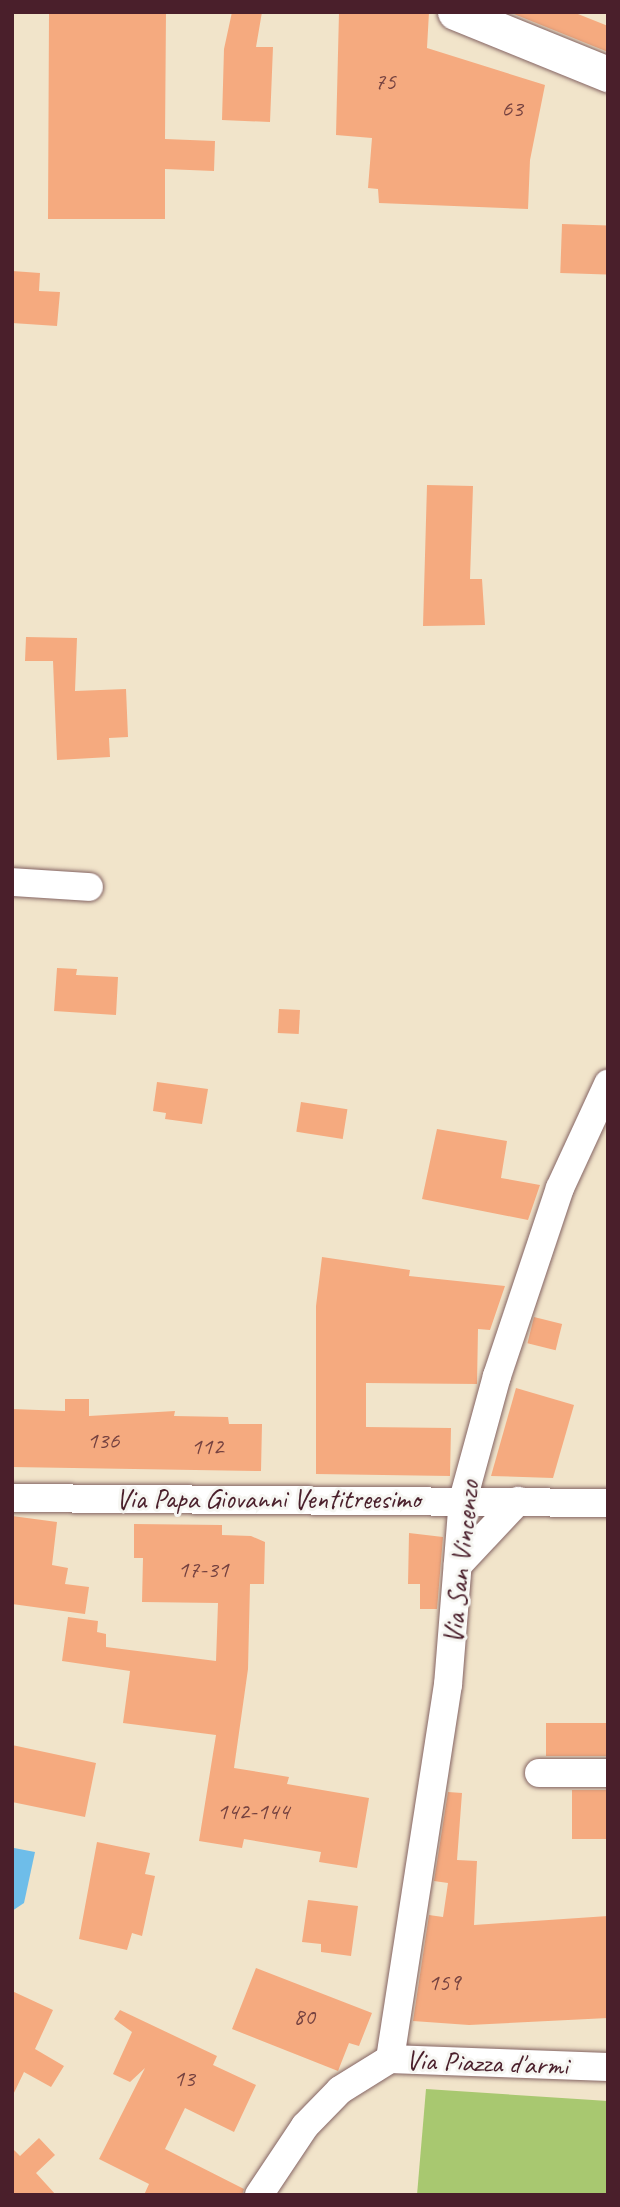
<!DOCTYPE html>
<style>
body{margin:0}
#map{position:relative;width:620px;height:2207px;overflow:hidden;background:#f1e4ca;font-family:Caveat,sans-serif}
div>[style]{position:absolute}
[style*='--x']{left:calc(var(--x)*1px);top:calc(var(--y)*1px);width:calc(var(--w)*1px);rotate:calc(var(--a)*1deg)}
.green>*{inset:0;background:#a8c870}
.water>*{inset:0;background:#6ebde9}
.building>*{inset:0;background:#f5aa7f;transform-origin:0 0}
.roads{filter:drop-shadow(0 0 2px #846463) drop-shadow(0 0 2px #846463)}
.minor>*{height:28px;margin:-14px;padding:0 14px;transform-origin:14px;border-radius:14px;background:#fff}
.major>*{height:35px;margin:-17.5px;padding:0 17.5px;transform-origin:17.5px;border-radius:17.5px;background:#fff}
span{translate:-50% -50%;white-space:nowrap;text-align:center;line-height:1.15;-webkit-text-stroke:6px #f6f6f2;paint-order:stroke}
.number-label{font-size:24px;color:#754240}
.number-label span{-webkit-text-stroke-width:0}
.street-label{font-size:28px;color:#4a1f2b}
.frame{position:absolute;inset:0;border:14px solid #4a1f2b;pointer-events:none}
</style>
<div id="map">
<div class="green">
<div style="clip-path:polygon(426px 2089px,608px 2101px,608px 2195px,417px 2195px)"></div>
</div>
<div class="water">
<div style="clip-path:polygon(14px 1848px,35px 1852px,24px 1903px,12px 1911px)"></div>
</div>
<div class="building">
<div style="clip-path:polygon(49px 12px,166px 12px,165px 139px,215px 141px,214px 171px,165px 169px,165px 219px,48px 219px)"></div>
<div style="clip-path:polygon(232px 12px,262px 12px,256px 47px,273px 47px,270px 122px,222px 120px,224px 49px)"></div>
<div style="clip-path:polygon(339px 12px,429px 12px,427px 48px,545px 85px,530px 160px,528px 209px,379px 203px,378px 189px,368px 188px,372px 138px,336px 135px)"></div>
<div style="clip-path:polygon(509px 12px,573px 12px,608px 26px,608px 52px)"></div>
<div style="left:562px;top:224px;width:46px;height:49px;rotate:2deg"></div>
<div style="clip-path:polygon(12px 271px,40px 273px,39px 291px,60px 292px,57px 326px,12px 323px)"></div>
<div style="clip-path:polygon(427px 485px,473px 486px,470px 579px,482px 579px,485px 625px,423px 626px)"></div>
<div style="clip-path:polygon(26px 637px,77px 638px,75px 691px,126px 689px,128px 737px,109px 738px,110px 757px,57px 760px,53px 661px,25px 661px)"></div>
<div style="clip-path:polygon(57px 968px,77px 969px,76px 975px,118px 977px,116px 1015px,54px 1011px)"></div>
<div style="left:279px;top:1009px;width:21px;height:24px;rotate:3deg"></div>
<div style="clip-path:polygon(157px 1082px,208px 1089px,202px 1124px,165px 1119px,166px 1113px,153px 1111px)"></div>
<div style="left:301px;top:1102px;width:47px;height:30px;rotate:9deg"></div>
<div style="clip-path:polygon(437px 1129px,507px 1141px,501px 1178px,540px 1185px,528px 1220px,422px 1199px)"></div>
<div style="clip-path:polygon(322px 1257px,410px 1270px,409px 1276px,505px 1286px,490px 1330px,478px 1329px,477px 1384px,366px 1383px,366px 1427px,451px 1428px,450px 1476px,316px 1474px,316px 1306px)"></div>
<div style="left:534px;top:1317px;width:29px;height:27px;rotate:14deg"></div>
<div style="clip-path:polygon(516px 1388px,574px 1405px,553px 1478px,491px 1476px)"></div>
<div style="clip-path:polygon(65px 1399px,89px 1399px,89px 1416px,175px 1411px,174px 1416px,228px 1417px,229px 1424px,262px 1424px,261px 1471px,12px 1467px,12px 1409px,65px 1411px)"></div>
<div style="clip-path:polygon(12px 1516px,57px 1522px,52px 1565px,68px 1568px,65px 1584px,89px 1587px,85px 1614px,12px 1604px)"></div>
<div style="clip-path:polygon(134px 1524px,222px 1525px,222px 1535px,251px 1536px,265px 1542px,264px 1584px,250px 1584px,248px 1669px,234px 1768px,289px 1777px,287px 1784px,369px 1798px,357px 1868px,319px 1862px,321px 1852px,244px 1839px,242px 1848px,199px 1841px,216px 1735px,123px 1723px,130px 1671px,62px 1661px,68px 1617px,98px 1621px,97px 1632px,106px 1634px,106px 1647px,216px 1661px,218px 1603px,142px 1602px,143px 1558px,134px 1558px)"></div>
<div style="clip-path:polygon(409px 1533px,443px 1537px,437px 1609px,420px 1609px,420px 1584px,408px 1584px)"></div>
<div style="left:546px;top:1723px;width:62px;height:33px"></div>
<div style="clip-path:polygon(12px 1745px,96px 1763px,85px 1817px,12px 1802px)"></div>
<div style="left:572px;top:1790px;width:36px;height:49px"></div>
<div style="clip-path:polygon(448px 1792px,462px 1793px,457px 1860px,477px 1861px,474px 1925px,608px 1916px,608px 2018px,469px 2025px,413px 2021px,429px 1915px,443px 1917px,448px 1883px,434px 1881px)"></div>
<div style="clip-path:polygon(97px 1842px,150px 1853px,145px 1874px,155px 1876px,142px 1936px,132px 1933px,127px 1950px,79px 1939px)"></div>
<div style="clip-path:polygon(308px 1900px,358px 1906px,351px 1956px,321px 1952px,321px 1944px,302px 1942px)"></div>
<div style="clip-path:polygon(256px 1968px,372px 2013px,359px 2046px,349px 2043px,338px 2071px,232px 2029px)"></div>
<div style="clip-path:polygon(12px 1991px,53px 2010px,35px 2049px,64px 2066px,51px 2087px,24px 2072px,12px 2097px)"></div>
<div style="clip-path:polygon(120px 2010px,217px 2056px,213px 2065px,256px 2085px,234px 2132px,185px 2108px,165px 2149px,244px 2189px,242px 2195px,144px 2195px,149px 2184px,99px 2159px,145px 2068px,130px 2082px,113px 2074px,132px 2032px,114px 2019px)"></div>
<div style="clip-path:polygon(39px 2138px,55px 2155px,36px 2173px,56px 2195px,12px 2195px,12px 2148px,20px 2156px)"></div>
</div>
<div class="roads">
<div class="minor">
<div style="--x:12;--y:882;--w:77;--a:3.7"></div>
<div style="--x:12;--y:1498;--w:596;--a:0.48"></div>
<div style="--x:458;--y:1565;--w:88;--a:-46.8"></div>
<div style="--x:539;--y:1773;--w:69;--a:0"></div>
<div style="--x:390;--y:2059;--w:378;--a:-81.2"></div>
<div style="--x:448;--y:1685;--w:186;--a:-85.4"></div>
<div style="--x:463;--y:1500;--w:129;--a:-74.7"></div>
<div style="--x:497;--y:1376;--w:198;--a:-71.5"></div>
<div style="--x:560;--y:1188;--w:115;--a:-65.2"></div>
<div style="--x:259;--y:2195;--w:83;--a:-56.3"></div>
<div style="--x:305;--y:2126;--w:50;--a:-45.8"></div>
<div style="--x:340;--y:2090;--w:59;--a:-31.8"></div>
<div style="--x:390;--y:2059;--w:218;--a:2.1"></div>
</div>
<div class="major">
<div style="--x:455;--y:12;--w:165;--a:22.1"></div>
</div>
</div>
<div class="number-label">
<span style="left:385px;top:82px">75</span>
<span style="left:512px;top:109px">63</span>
<span style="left:103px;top:1441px">136</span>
<span style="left:207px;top:1447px">112</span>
<span style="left:203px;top:1570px">17-31</span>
<span style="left:253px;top:1812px">142-144</span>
<span style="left:444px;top:1983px">159</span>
<span style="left:304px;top:2017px">80</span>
<span style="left:184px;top:2079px">13</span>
</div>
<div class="street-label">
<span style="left:268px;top:1499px">Via Papa Giovanni Ventitreesimo</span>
<span style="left:461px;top:1562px;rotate:-84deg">Via San Vincenzo</span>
<span style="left:487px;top:2063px;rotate:2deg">Via Piazza d'armi</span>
</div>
<div class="frame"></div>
</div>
